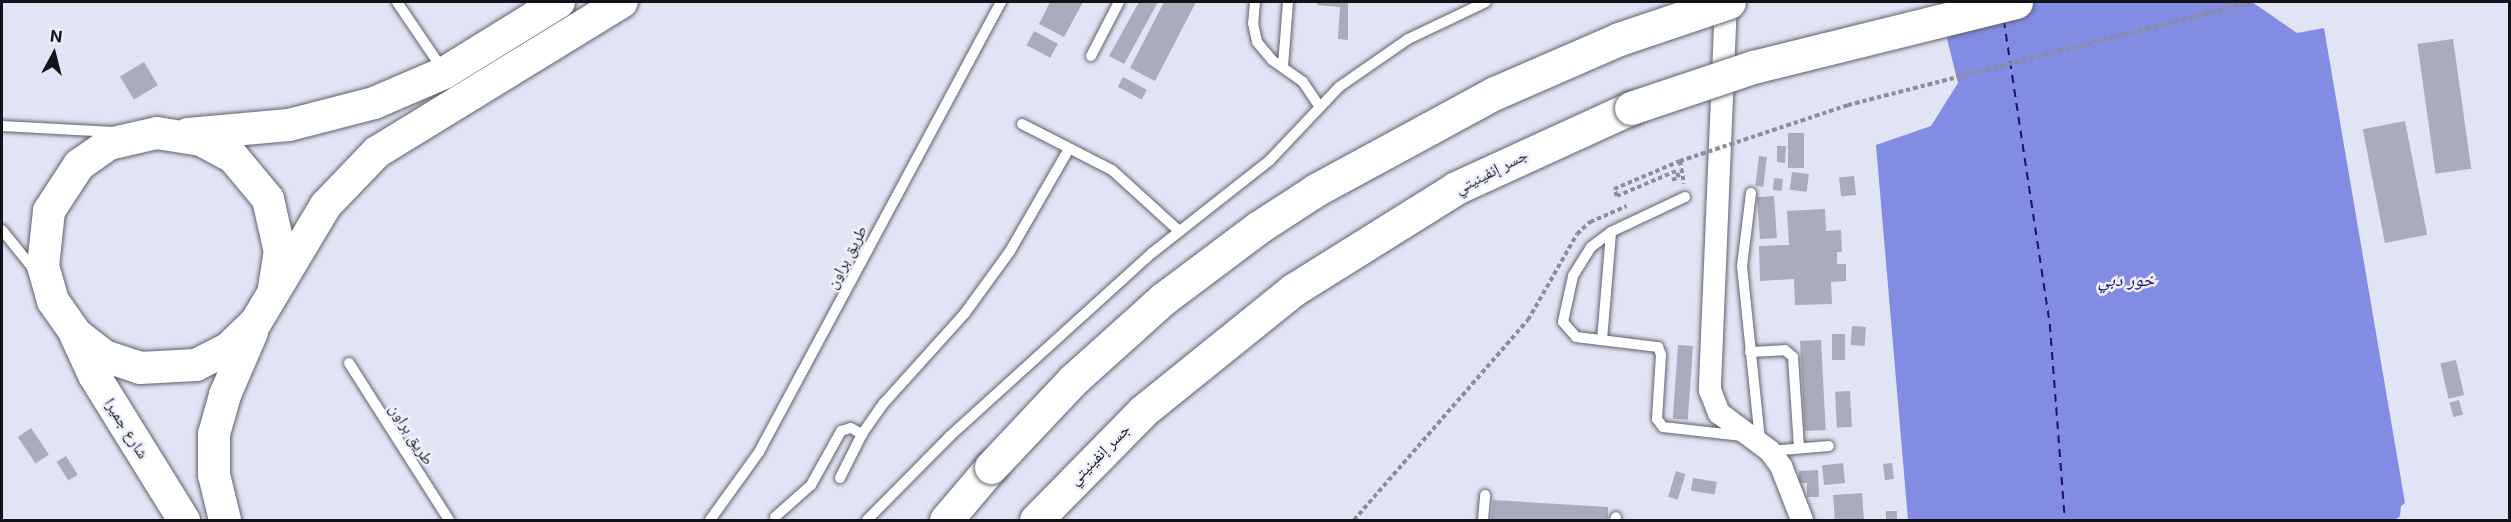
<!DOCTYPE html>
<meta charset="utf-8">
<style>
body{margin:0}
#map{position:relative;width:2511px;height:522px;overflow:hidden;background:#e1e4f4;font-family:Inter,"Noto Naskh Arabic",sans-serif}
div>[style]{position:absolute}
[style*='--x']{left:calc(var(--x)*1px);top:calc(var(--y)*1px);width:calc(var(--w)*1px);rotate:calc(var(--a)*1deg)}
.water>*{inset:0;background:#828ce2}
.ferry>*{height:1.5px;margin-top:-0.75px;transform-origin:0;background:repeating-linear-gradient(90deg,#200d74 0 8px,transparent 0 14px)}
.building>*{inset:0;background:#a9acbc;transform-origin:0 0}
.path>*{height:4px;margin-top:-2px;transform-origin:0;background:repeating-linear-gradient(90deg,#8b8d99 0 4.5px,transparent 0 7.5px)}
.roads{filter:drop-shadow(0 0 2px #5e616e) drop-shadow(0 0 2px #5e616e)}
.lane>*{height:10px;margin:-5px;padding:0 5px;transform-origin:5px;border-radius:5px;background:#fff}
.street>*{height:22px;margin:-11px;padding:0 11px;transform-origin:11px;border-radius:11px;background:#fff}
.secondary>*{height:32px;margin:-16px;padding:0 16px;transform-origin:16px;border-radius:16px;background:#fff}
.highway>*{height:33px;margin:-16.5px;padding:0 16.5px;transform-origin:16.5px;border-radius:16.5px;background:#fff}
.path-bridge>*{height:4px;margin-top:-2px;transform-origin:0;background:repeating-linear-gradient(90deg,#8b8d99 0 4.5px,transparent 0 7.5px)}
.bridges{filter:drop-shadow(0 0 2px #5e616e) drop-shadow(0 0 2px #5e616e)}
.highway-bridge>*{height:33px;margin:-16.5px;padding:0 16.5px;transform-origin:16.5px;border-radius:16.5px;background:#fff}
span{translate:-50% -50%;white-space:nowrap;text-align:center;line-height:1.15;-webkit-text-stroke:5px #eff1ff;paint-order:stroke}
.street-label{font-size:16px;color:#121318}
.water-label{font-size:18px;color:#200d74;font-style:italic}
.frame{position:absolute;inset:0;border:3px solid #121318;pointer-events:none}
.north{position:absolute;left:24px;top:24px;width:60px;height:60px;-webkit-text-stroke:4px #eff1ff;paint-order:stroke;rotate:7deg;font-size:16px;font-weight:700;line-height:24px;text-align:center;color:#121318}
.north::after{content:'';display:block;margin:auto;width:21px;height:27px;background:#121318;clip-path:polygon(50% 0,100% 100%,50% 72%,0 100%)}
</style>
<div id="map">
<div class="water">
<div style="clip-path:polygon(1938px 2px,2252px 2px,2297px 33px,2324px 28px,2405px 503px,2401px 506px,2400px 516px,2395px 520px,1908px 520px,1876px 145px,1931px 126px,1958px 83px)"></div>
</div>
<div class="ferry">
<div style="--x:2004;--y:20;--w:307;--a:81.4"></div>
<div style="--x:2050;--y:324;--w:197;--a:85.6"></div>
</div>
<div class="building">
<div style="clip-path:polygon(1050px 2px,1083px 2px,1064px 37px,1039px 24px)"></div>
<div style="clip-path:polygon(1139px 2px,1158px 2px,1124px 64px,1109px 56px)"></div>
<div style="clip-path:polygon(1164px 2px,1196px 2px,1155px 81px,1130px 68px)"></div>
<div style="clip-path:polygon(1318px 2px,1348px 2px,1348px 40px,1338px 39px,1340px 7px,1317px 5px)"></div>
<div style="left:1034px;top:31px;width:27px;height:16px;rotate:28deg"></div>
<div style="left:2453px;top:39px;width:131px;height:36px;rotate:82deg"></div>
<div style="left:144px;top:62px;width:27px;height:28px;rotate:59deg"></div>
<div style="left:1123px;top:77px;width:27px;height:11px;rotate:28deg"></div>
<div style="left:2405px;top:121px;width:116px;height:43px;rotate:79deg"></div>
<div style="left:1788px;top:133px;width:16px;height:35px"></div>
<div style="clip-path:polygon(1777px 146px,1786px 146px,1785px 163px,1777px 162px)"></div>
<div style="left:1759px;top:156px;width:8px;height:30px;rotate:7deg"></div>
<div style="left:1792px;top:172px;width:17px;height:18px;rotate:7deg"></div>
<div style="left:1854px;top:176px;width:19px;height:15px;rotate:84deg"></div>
<div style="left:1774px;top:178px;width:9px;height:12px;rotate:6deg"></div>
<div style="left:1774px;top:196px;width:42px;height:17px;rotate:86deg"></div>
<div style="clip-path:polygon(1825px 209px,1826px 231px,1841px 230px,1842px 252px,1837px 252px,1837px 264px,1846px 264px,1846px 281px,1831px 282px,1832px 304px,1795px 305px,1794px 279px,1760px 281px,1759px 246px,1789px 245px,1787px 211px)"></div>
<div style="left:1852px;top:326px;width:14px;height:19px;rotate:4deg"></div>
<div style="left:1832px;top:334px;width:13px;height:26px"></div>
<div style="left:1821px;top:340px;width:90px;height:21px;rotate:87deg"></div>
<div style="left:1678px;top:345px;width:15px;height:74px;rotate:4deg"></div>
<div style="left:2456px;top:360px;width:36px;height:16px;rotate:77deg"></div>
<div style="left:1850px;top:391px;width:36px;height:15px;rotate:87deg"></div>
<div style="left:2459px;top:400px;width:15px;height:10px;rotate:74deg"></div>
<div style="left:31px;top:428px;width:32px;height:16px;rotate:56deg"></div>
<div style="left:66px;top:456px;width:22px;height:11px;rotate:58deg"></div>
<div style="left:1843px;top:463px;width:20px;height:21px;rotate:84deg"></div>
<div style="left:1892px;top:463px;width:16px;height:9px;rotate:83deg"></div>
<div style="clip-path:polygon(1818px 470px,1819px 497px,1807px 497px,1807px 483px,1799px 483px,1799px 471px)"></div>
<div style="left:1676px;top:471px;width:10px;height:27px;rotate:17deg"></div>
<div style="left:1693px;top:478px;width:24px;height:13px;rotate:9deg"></div>
<div style="left:1862px;top:493px;width:27px;height:29px;rotate:86deg"></div>
<div style="clip-path:polygon(1493px 500px,1608px 507px,1608px 520px,1491px 520px)"></div>
<div style="left:1886px;top:511px;width:11px;height:9px"></div>
</div>
<div class="path">
<div style="--x:1672;--y:180;--w:8;--a:-23"></div>
<div style="--x:1679;--y:177;--w:7;--a:-117"></div>
<div style="--x:1676;--y:171;--w:64;--a:157"></div>
<div style="--x:1617;--y:196;--w:8;--a:-113"></div>
<div style="--x:1614;--y:189;--w:72;--a:-23"></div>
<div style="--x:1680;--y:161;--w:23;--a:80"></div>
<div style="--x:1354;--y:520;--w:265;--a:-49"></div>
<div style="--x:1528;--y:320;--w:99;--a:-60.3"></div>
<div style="--x:1577;--y:234;--w:18;--a:-43"></div>
<div style="--x:1590;--y:222;--w:40;--a:-23.4"></div>
</div>
<div class="roads">
<div class="lane">
<div style="--x:397;--y:2;--w:82;--a:55.9"></div>
<div style="--x:1255;--y:2;--w:21;--a:95"></div>
<div style="--x:1253;--y:23;--w:19;--a:78"></div>
<div style="--x:1257;--y:42;--w:23;--a:50"></div>
<div style="--x:1272;--y:60;--w:38;--a:35"></div>
<div style="--x:1303;--y:82;--w:29;--a:56"></div>
<div style="--x:1091;--y:56;--w:61;--a:-62.6"></div>
<div style="--x:1283;--y:66;--w:64;--a:-85.5"></div>
<div style="--x:1022;--y:124;--w:101;--a:27.1"></div>
<div style="--x:1112;--y:170;--w:91;--a:42.3"></div>
<div style="--x:2;--y:126;--w:112;--a:3.1"></div>
<div style="--x:1751;--y:193;--w:74;--a:97"></div>
<div style="--x:1742;--y:266;--w:175;--a:84.1"></div>
<div style="--x:1685;--y:197;--w:82;--a:154.7"></div>
<div style="--x:1611;--y:232;--w:25;--a:143"></div>
<div style="--x:1591;--y:247;--w:34;--a:122"></div>
<div style="--x:1573;--y:276;--w:47;--a:102.3"></div>
<div style="--x:1563;--y:322;--w:20;--a:49"></div>
<div style="--x:1576;--y:337;--w:83;--a:7"></div>
<div style="--x:1658;--y:347;--w:9;--a:69"></div>
<div style="--x:1661;--y:355;--w:64;--a:93.6"></div>
<div style="--x:1657;--y:419;--w:10;--a:53"></div>
<div style="--x:1663;--y:427;--w:80;--a:6.5"></div>
<div style="--x:2;--y:230;--w:54;--a:51"></div>
<div style="--x:1602;--y:340;--w:108;--a:-85.2"></div>
<div style="--x:1750;--y:352;--w:35;--a:-3"></div>
<div style="--x:1785;--y:350;--w:11;--a:41"></div>
<div style="--x:1793;--y:357;--w:91;--a:86.2"></div>
<div style="--x:349;--y:363;--w:186;--a:57.5"></div>
<div style="--x:1770;--y:451;--w:59;--a:-4.8"></div>
<div style="--x:840;--y:478;--w:49;--a:-63.4"></div>
<div style="--x:862;--y:434;--w:38;--a:-55"></div>
<div style="--x:884;--y:403;--w:121;--a:-48"></div>
<div style="--x:965;--y:313;--w:77;--a:-54"></div>
<div style="--x:1010;--y:251;--w:118;--a:-60"></div>
<div style="--x:775;--y:517;--w:48;--a:-41.6"></div>
<div style="--x:811;--y:485;--w:62;--a:-60.9"></div>
<div style="--x:841;--y:431;--w:10;--a:-17"></div>
<div style="--x:851;--y:428;--w:13;--a:29"></div>
<div style="--x:710;--y:520;--w:84;--a:-54.2"></div>
<div style="--x:759;--y:452;--w:511;--a:-61.73"></div>
<div style="--x:867;--y:520;--w:118;--a:-45.3"></div>
<div style="--x:950;--y:436;--w:273;--a:-42.2"></div>
<div style="--x:1152;--y:253;--w:150;--a:-38.2"></div>
<div style="--x:1270;--y:160;--w:100;--a:-46.6"></div>
<div style="--x:1339;--y:87;--w:84;--a:-34.8"></div>
<div style="--x:1408;--y:39;--w:86;--a:-25.4"></div>
<div style="--x:1483;--y:520;--w:25;--a:-85"></div>
<div style="--x:1615;--y:520;--w:3;--a:-72"></div>
</div>
<div class="street">
<div style="--x:1726;--y:2;--w:388;--a:92.4"></div>
<div style="--x:1710;--y:390;--w:25;--a:69"></div>
<div style="--x:1719;--y:413;--w:64;--a:36.7"></div>
<div style="--x:1770;--y:451;--w:19;--a:54"></div>
<div style="--x:1781;--y:466;--w:58;--a:68.7"></div>
</div>
<div class="secondary">
<div style="--x:188;--y:134;--w:101;--a:-5.1"></div>
<div style="--x:289;--y:125;--w:88;--a:-14.5"></div>
<div style="--x:374;--y:103;--w:76;--a:-23.2"></div>
<div style="--x:444;--y:73;--w:135;--a:-31.7"></div>
<div style="--x:274;--y:288;--w:36;--a:-81"></div>
<div style="--x:280;--y:252;--w:54;--a:-102.8"></div>
<div style="--x:268;--y:199;--w:55;--a:-129.8"></div>
<div style="--x:233;--y:157;--w:36;--a:-152"></div>
<div style="--x:201;--y:140;--w:45;--a:-171"></div>
<div style="--x:157;--y:133;--w:49;--a:167.1"></div>
<div style="--x:109;--y:144;--w:37;--a:145"></div>
<div style="--x:79;--y:165;--w:55;--a:123.1"></div>
<div style="--x:49;--y:211;--w:55;--a:96.2"></div>
<div style="--x:43;--y:266;--w:36;--a:74"></div>
<div style="--x:53;--y:301;--w:39;--a:55"></div>
<div style="--x:75;--y:333;--w:37;--a:38"></div>
<div style="--x:104;--y:356;--w:38;--a:18"></div>
<div style="--x:140;--y:368;--w:56;--a:-3.1"></div>
<div style="--x:196;--y:365;--w:37;--a:-27"></div>
<div style="--x:229;--y:348;--w:37;--a:-44"></div>
<div style="--x:256;--y:322;--w:136;--a:-59.1"></div>
<div style="--x:326;--y:205;--w:74;--a:-46.1"></div>
<div style="--x:377;--y:152;--w:287;--a:-31.5"></div>
<div style="--x:76;--y:336;--w:43;--a:65.2"></div>
<div style="--x:94;--y:375;--w:171;--a:58.2"></div>
<div style="--x:225;--y:520;--w:46;--a:-103.7"></div>
<div style="--x:214;--y:475;--w:41;--a:-90"></div>
<div style="--x:214;--y:434;--w:41;--a:-74.2"></div>
<div style="--x:225;--y:395;--w:69;--a:-66.8"></div>
</div>
<div class="highway">
<div style="--x:946;--y:520;--w:70;--a:-49.7"></div>
<div style="--x:1036;--y:520;--w:153;--a:-45.5"></div>
<div style="--x:1143;--y:411;--w:193;--a:-38.9"></div>
<div style="--x:1293;--y:290;--w:192;--a:-32"></div>
<div style="--x:1456;--y:188;--w:192;--a:-24.6"></div>
</div>
</div>
<div class="path-bridge">
<div style="--x:1680;--y:161;--w:177;--a:-18.4"></div>
<div style="--x:1848;--y:105;--w:416;--a:-14.3"></div>
</div>
<div class="bridges">
<div class="highway-bridge">
<div style="--x:1631;--y:108;--w:129;--a:-18.6"></div>
<div style="--x:1753;--y:67;--w:271;--a:-13.9"></div>
<div style="--x:991;--y:467;--w:120;--a:-46.7"></div>
<div style="--x:1073;--y:380;--w:121;--a:-42"></div>
<div style="--x:1163;--y:299;--w:120;--a:-36.9"></div>
<div style="--x:1259;--y:227;--w:68;--a:-33"></div>
<div style="--x:1316;--y:190;--w:204;--a:-28.5"></div>
<div style="--x:1495;--y:93;--w:135;--a:-23.5"></div>
<div style="--x:1619;--y:39;--w:116;--a:-18.6"></div>
</div>
</div>
<div class="street-label">
<span style="left:1491px;top:171px;rotate:-27deg">جسر إنفينيتي</span>
<span style="left:846px;top:257px;rotate:-62deg">طريق براون</span>
<span style="left:127px;top:428px;rotate:58deg">شارع جميرا</span>
<span style="left:412px;top:434px;rotate:58deg">طريق براون</span>
<span style="left:1099px;top:454px;rotate:-45deg">جسر إنفينيتي</span>
</div>
<div class="water-label">
<span style="left:2126px;top:280px">خور دبي</span>
</div>
<div class="frame"></div>
<div class="north">N</div>
</div>
